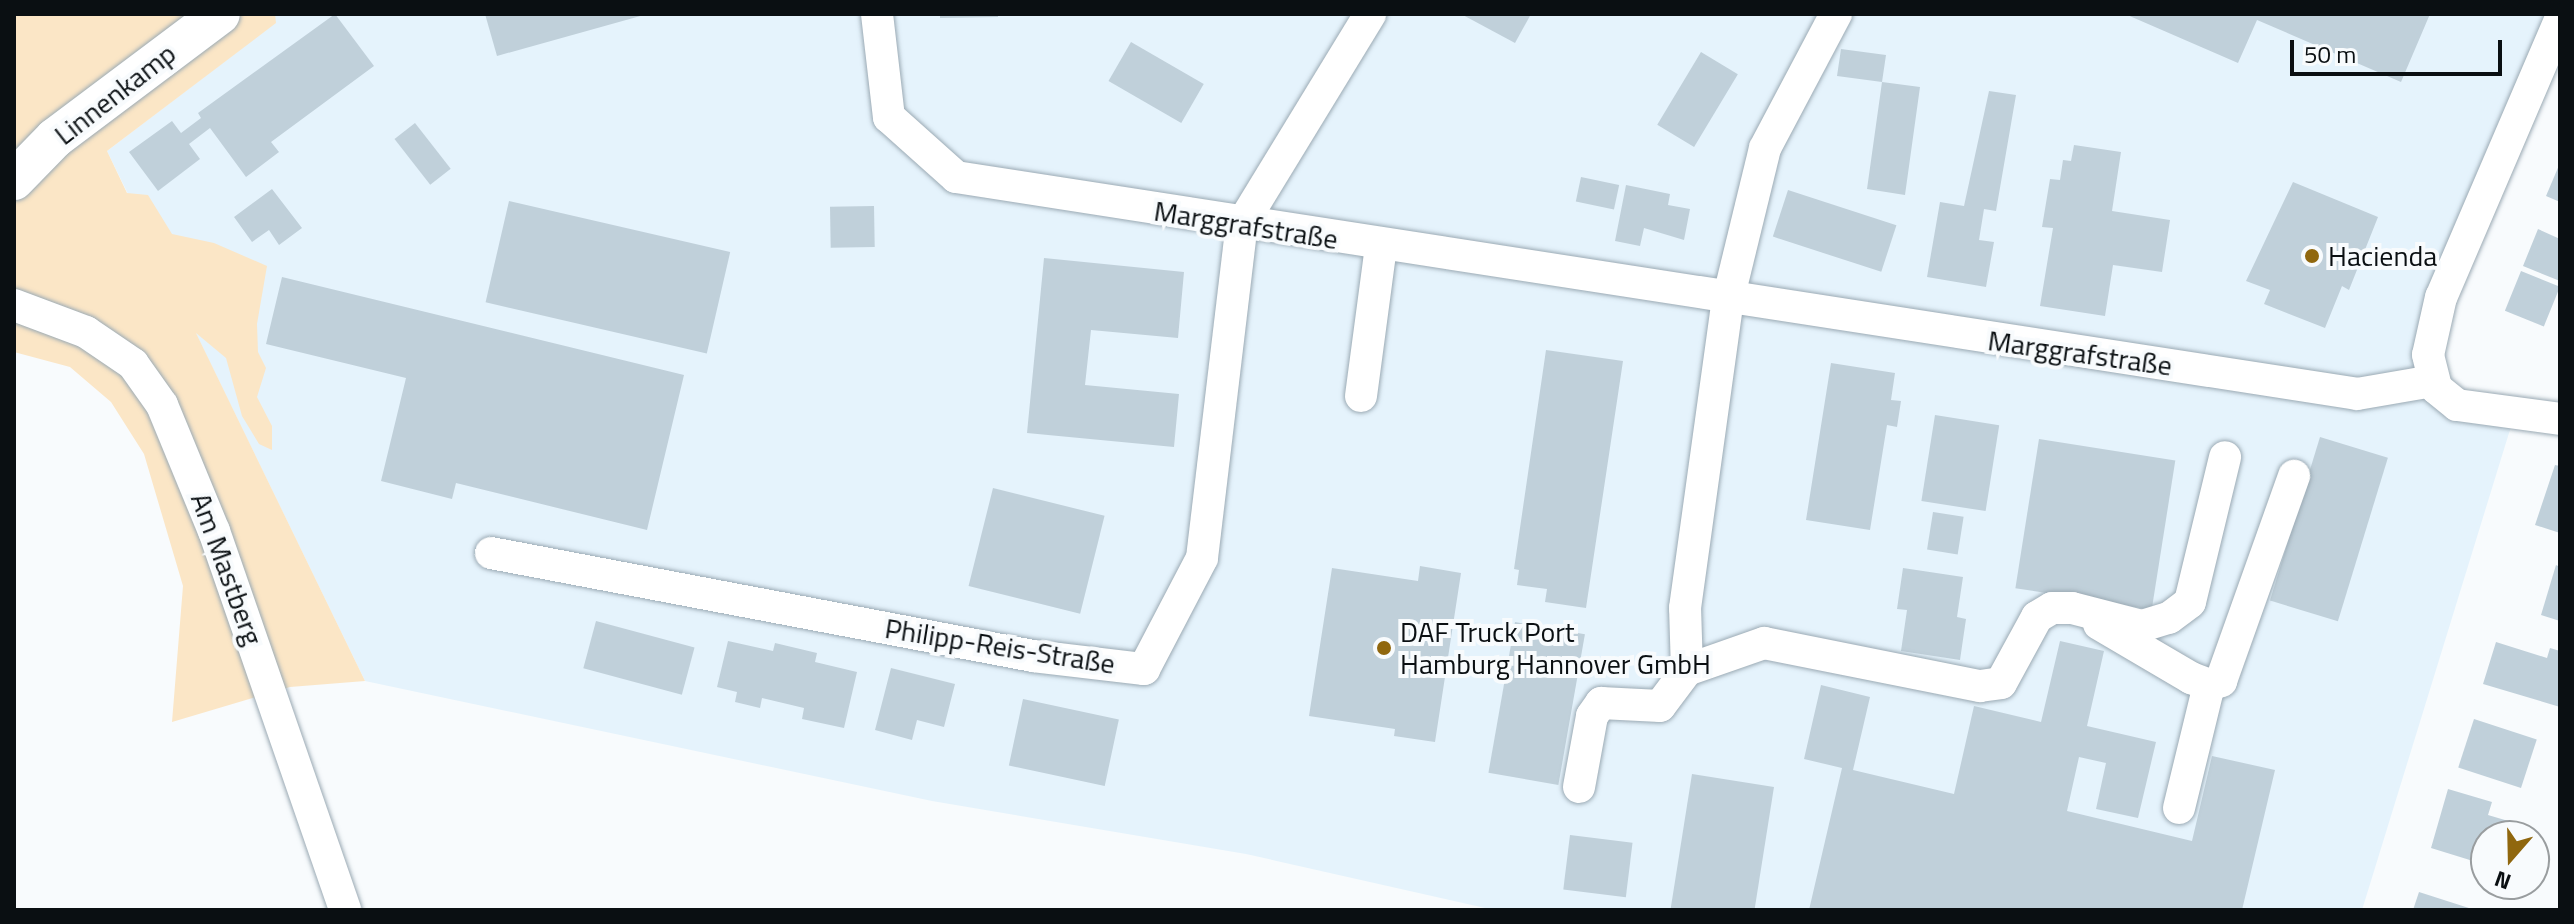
<!DOCTYPE html>
<meta charset="utf-8">
<style>
body{margin:0}
#map{position:relative;width:2574px;height:924px;overflow:hidden;background:#f8fbfd;font-family:"Titillium Web",sans-serif}
div>[style]{position:absolute}
[style*='--x']{left:calc(var(--x)*1px);top:calc(var(--y)*1px);width:calc(var(--w)*1px);rotate:calc(var(--a)*1deg)}
.built>*{inset:0;background:#e5f3fc}
.green>*{inset:0;background:#fbe6c6}
.building>*{inset:0;background:#c0d0da;transform-origin:0 0}
.roads{filter:drop-shadow(0 0 2px #9baab4) drop-shadow(0 0 2px #9baab4)}
.minor>*{height:32px;margin:-16px;padding:0 16px;transform-origin:16px;border-radius:16px;background:#fff}
.major>*{height:40px;margin:-20px;padding:0 20px;transform-origin:20px;border-radius:20px;background:#fff}
.dots>*{width:22px;height:22px;translate:-50% -50%;box-sizing:border-box;border:4px solid #f8fbfd;border-radius:50%}
span{translate:-50% -50%;white-space:nowrap;text-align:center;line-height:1.15;-webkit-text-stroke:8px #f8fbfd;paint-order:stroke}
.street-label{font-size:28px;color:#0a0f12}
.poi-label{font-size:28px;color:#0a0f12}
.left{translate:0 -50%;text-align:left}
.frame{position:absolute;inset:0;border:16px solid #0a0f12;pointer-events:none}
.north{position:absolute;left:2470px;top:820px;width:80px;height:80px;box-sizing:border-box;background:#f8fbfd;border:2px solid #999d9f;border-radius:50%;rotate:200deg;font-size:22px;font-weight:700;line-height:32px;text-align:center;color:#0a0f12}
.north::after{content:'';display:block;margin:auto;width:28px;height:36px;background:#90670e;clip-path:polygon(50% 0,100% 100%,50% 72%,0 100%)}
.scale{position:absolute;left:2290px;top:40px;width:212px;height:36px;box-sizing:border-box;border:4px solid #0a0f12;border-top:0;padding-left:10px;font-size:24px;line-height:28px;white-space:nowrap;color:#0a0f12;-webkit-text-stroke:6px #f8fbfd;paint-order:stroke}
</style>
<div id="map">
<div class="built">
<div style="clip-path:polygon(275px 14px,2551px 14px,2437px 282px,2428px 392px,2513px 420px,2362px 910px,1494px 910px,1246px 854px,932px 801px,365px 681px,107px 151px,275px 23px)"></div>
</div>
<div class="green">
<div style="clip-path:polygon(14px 14px,275px 14px,276px 23px,107px 151px,127px 193px,148px 195px,172px 234px,214px 243px,267px 266px,257px 324px,258px 352px,266px 368px,257px 397px,272px 426px,272px 450px,259px 444px,242px 416px,226px 358px,196px 333px,365px 681px,290px 687px,172px 722px,183px 586px,144px 454px,111px 402px,70px 367px,14px 352px)"></div>
</div>
<div class="building">
<div style="clip-path:polygon(335px 14px,374px 66px,271px 142px,279px 152px,246px 177px,210px 128px,189px 144px,200px 159px,158px 191px,129px 152px,172px 121px,181px 133px,201px 118px,198px 113px)"></div>
<div style="clip-path:polygon(485px 14px,643px 14px,644px 15px,497px 56px)"></div>
<div style="clip-path:polygon(940px 14px,998px 14px,998px 17px,940px 18px)"></div>
<div style="clip-path:polygon(1461px 14px,1531px 14px,1515px 43px)"></div>
<div style="clip-path:polygon(2125px 14px,2430px 14px,2401px 82px,2257px 20px,2238px 63px)"></div>
<div style="left:1131px;top:42px;width:84px;height:45px;rotate:30deg"></div>
<div style="clip-path:polygon(1841px 49px,1886px 55px,1882px 82px,1920px 87px,1905px 195px,1867px 189px,1882px 82px,1837px 76px)"></div>
<div style="left:1701px;top:52px;width:43px;height:85px;rotate:31deg"></div>
<div style="clip-path:polygon(1989px 91px,2016px 95px,1996px 211px,1984px 209px,1979px 240px,1994px 242px,1986px 287px,1927px 277px,1940px 202px,1964px 206px)"></div>
<div style="left:415px;top:123px;width:58px;height:26px;rotate:52deg"></div>
<div style="clip-path:polygon(2074px 145px,2121px 152px,2112px 211px,2170px 220px,2162px 272px,2113px 265px,2105px 316px,2040px 306px,2053px 228px,2042px 227px,2050px 179px,2060px 180px,2063px 160px,2071px 161px)"></div>
<div style="clip-path:polygon(2560px 163px,2560px 202px,2546px 196px)"></div>
<div style="left:1581px;top:177px;width:39px;height:25px;rotate:12deg"></div>
<div style="clip-path:polygon(2293px 182px,2378px 217px,2349px 290px,2342px 286px,2325px 328px,2264px 304px,2270px 290px,2246px 281px)"></div>
<div style="clip-path:polygon(1626px 185px,1670px 194px,1668px 205px,1690px 209px,1684px 240px,1644px 228px,1640px 246px,1615px 241px)"></div>
<div style="clip-path:polygon(272px 189px,302px 228px,279px 245px,269px 230px,252px 242px,234px 217px)"></div>
<div style="left:1788px;top:190px;width:114px;height:49px;rotate:18deg"></div>
<div style="left:509px;top:201px;width:227px;height:104px;rotate:13deg"></div>
<div style="left:874px;top:206px;width:41px;height:44px;rotate:89deg"></div>
<div style="clip-path:polygon(2538px 229px,2560px 239px,2560px 281px,2523px 266px)"></div>
<div style="clip-path:polygon(1044px 258px,1184px 272px,1178px 338px,1091px 330px,1085px 385px,1179px 394px,1174px 447px,1027px 433px)"></div>
<div style="left:2521px;top:271px;width:42px;height:43px;rotate:22deg"></div>
<div style="clip-path:polygon(282px 277px,684px 375px,647px 530px,456px 483px,452px 499px,381px 481px,406px 378px,266px 344px)"></div>
<div style="clip-path:polygon(1546px 350px,1623px 361px,1586px 608px,1545px 602px,1547px 589px,1517px 585px,1519px 570px,1514px 569px)"></div>
<div style="clip-path:polygon(1831px 363px,1895px 373px,1891px 400px,1901px 401px,1897px 427px,1887px 425px,1870px 530px,1806px 520px)"></div>
<div style="left:1935px;top:415px;width:65px;height:87px;rotate:9deg"></div>
<div style="left:2320px;top:437px;width:71px;height:171px;rotate:17deg"></div>
<div style="left:2039px;top:439px;width:138px;height:151px;rotate:9deg"></div>
<div style="clip-path:polygon(2555px 465px,2560px 466px,2560px 533px,2535px 525px)"></div>
<div style="left:993px;top:488px;width:115px;height:101px;rotate:14deg"></div>
<div style="left:1933px;top:512px;width:31px;height:38px;rotate:9deg"></div>
<div style="clip-path:polygon(2556px 565px,2560px 567px,2560px 621px,2541px 615px)"></div>
<div style="clip-path:polygon(1420px 566px,1461px 573px,1435px 742px,1394px 736px,1395px 729px,1309px 716px,1332px 568px,1418px 581px)"></div>
<div style="clip-path:polygon(1903px 568px,1963px 577px,1957px 617px,1966px 619px,1960px 660px,1901px 651px,1907px 610px,1897px 609px)"></div>
<div style="left:596px;top:621px;width:102px;height:49px;rotate:15deg"></div>
<div style="left:1515px;top:622px;width:71px;height:153px;rotate:10deg"></div>
<div style="clip-path:polygon(728px 641px,773px 651px,775px 643px,817px 653px,815px 662px,857px 672px,844px 728px,802px 719px,804px 708px,762px 698px,760px 708px,735px 702px,737px 692px,717px 687px)"></div>
<div style="clip-path:polygon(2060px 641px,2104px 651px,2087px 726px,2156px 742px,2138px 818px,2096px 809px,2106px 763px,2079px 757px,2067px 811px,2192px 841px,2212px 756px,2275px 770px,2242px 910px,1809px 910px,1842px 768px,1804px 759px,1821px 685px,1870px 697px,1853px 770px,1954px 794px,1974px 706px,2041px 722px)"></div>
<div style="clip-path:polygon(2496px 642px,2547px 658px,2550px 648px,2560px 651px,2560px 707px,2483px 684px)"></div>
<div style="clip-path:polygon(891px 668px,955px 684px,944px 727px,917px 720px,912px 740px,875px 730px)"></div>
<div style="left:1023px;top:699px;width:98px;height:68px;rotate:12deg"></div>
<div style="left:2474px;top:719px;width:66px;height:51px;rotate:18deg"></div>
<div style="left:1692px;top:774px;width:83px;height:137px;rotate:9deg"></div>
<div style="clip-path:polygon(2448px 789px,2492px 802px,2488px 815px,2515px 823px,2511px 836px,2486px 836px,2486px 865px,2431px 848px)"></div>
<div style="left:1570px;top:835px;width:63px;height:55px;rotate:7deg"></div>
<div style="clip-path:polygon(2419px 892px,2472px 909px,2472px 910px,2413px 910px)"></div>
</div>
<div class="roads">
<div class="minor">
<div style="--x:877;--y:14;--w:104;--a:83.4"></div>
<div style="--x:889;--y:117;--w:90;--a:41.8"></div>
<div style="--x:956;--y:177;--w:1418;--a:8.8"></div>
<div style="--x:2357;--y:394;--w:77;--a:-9.7"></div>
<div style="--x:2560;--y:20;--w:301;--a:113.2"></div>
<div style="--x:2441;--y:297;--w:59;--a:102.6"></div>
<div style="--x:2428;--y:355;--w:34;--a:76"></div>
<div style="--x:2436;--y:388;--w:27;--a:39"></div>
<div style="--x:2457;--y:405;--w:104;--a:7.7"></div>
<div style="--x:14;--y:305;--w:77;--a:20.6"></div>
<div style="--x:86;--y:332;--w:57;--a:34.2"></div>
<div style="--x:133;--y:364;--w:50;--a:54.7"></div>
<div style="--x:162;--y:405;--w:136;--a:67.6"></div>
<div style="--x:214;--y:531;--w:401;--a:70.9"></div>
<div style="--x:1361;--y:396;--w:150;--a:-82.4"></div>
<div style="--x:491;--y:553;--w:552;--a:10.76"></div>
<div style="--x:1033;--y:656;--w:112;--a:6.7"></div>
<div style="--x:1144;--y:669;--w:125;--a:-62.4"></div>
<div style="--x:1202;--y:558;--w:336;--a:-83.2"></div>
<div style="--x:1242;--y:224;--w:246;--a:-58.6"></div>
<div style="--x:2099;--y:624;--w:107;--a:30.4"></div>
<div style="--x:2191;--y:678;--w:19;--a:21"></div>
<div style="--x:2209;--y:685;--w:13;--a:-18"></div>
<div style="--x:2221;--y:681;--w:218;--a:-70.4"></div>
<div style="--x:1687;--y:670;--w:62;--a:-91.8"></div>
<div style="--x:1685;--y:608;--w:311;--a:-82.1"></div>
<div style="--x:1728;--y:300;--w:156;--a:-76.3"></div>
<div style="--x:1765;--y:148;--w:152;--a:-62.1"></div>
<div style="--x:1579;--y:787;--w:72;--a:-79.6"></div>
<div style="--x:1592;--y:716;--w:16;--a:-55"></div>
<div style="--x:1601;--y:703;--w:59;--a:2.9"></div>
<div style="--x:1660;--y:706;--w:45;--a:-53.1"></div>
<div style="--x:1687;--y:670;--w:82;--a:-19.3"></div>
<div style="--x:1764;--y:643;--w:220;--a:11.3"></div>
<div style="--x:1980;--y:686;--w:21;--a:-8"></div>
<div style="--x:2001;--y:683;--w:75;--a:-61.4"></div>
<div style="--x:2037;--y:617;--w:17;--a:-31"></div>
<div style="--x:2052;--y:608;--w:20;--a:0"></div>
<div style="--x:2072;--y:608;--w:72;--a:14.4"></div>
<div style="--x:2142;--y:626;--w:28;--a:-17"></div>
<div style="--x:2169;--y:618;--w:26;--a:-37"></div>
<div style="--x:2190;--y:602;--w:149;--a:-76.4"></div>
<div style="--x:2179;--y:808;--w:127;--a:-76.3"></div>
</div>
<div class="major">
<div style="--x:14;--y:180;--w:59;--a:-45.7"></div>
<div style="--x:55;--y:138;--w:206;--a:-36.9"></div>
</div>
</div>
<div class="dots">
<div style="left:2312px;top:256px;background:#90670e"></div>
<div style="left:1384px;top:648px;background:#90670e"></div>
</div>
<div class="street-label">
<span style="left:115px;top:94px;rotate:-38deg">Linnenkamp</span>
<span style="left:1246px;top:225px;rotate:9deg">Marggrafstraße</span>
<span style="left:2080px;top:353px;rotate:8deg">Marggrafstraße</span>
<span style="left:227px;top:569px;rotate:70deg">Am Mastberg</span>
<span style="left:1000px;top:646px;rotate:9deg">Philipp-Reis-Straße</span>
</div>
<div class="poi-label">
<span class="left" style="left:2328px;top:256px">Hacienda</span>
<span class="left" style="left:1400px;top:648px">DAF Truck Port<br>Hamburg Hannover GmbH</span>
</div>
<div class="frame"></div>
<div class="north">N</div>
<div class="scale">50 m</div>
</div>
